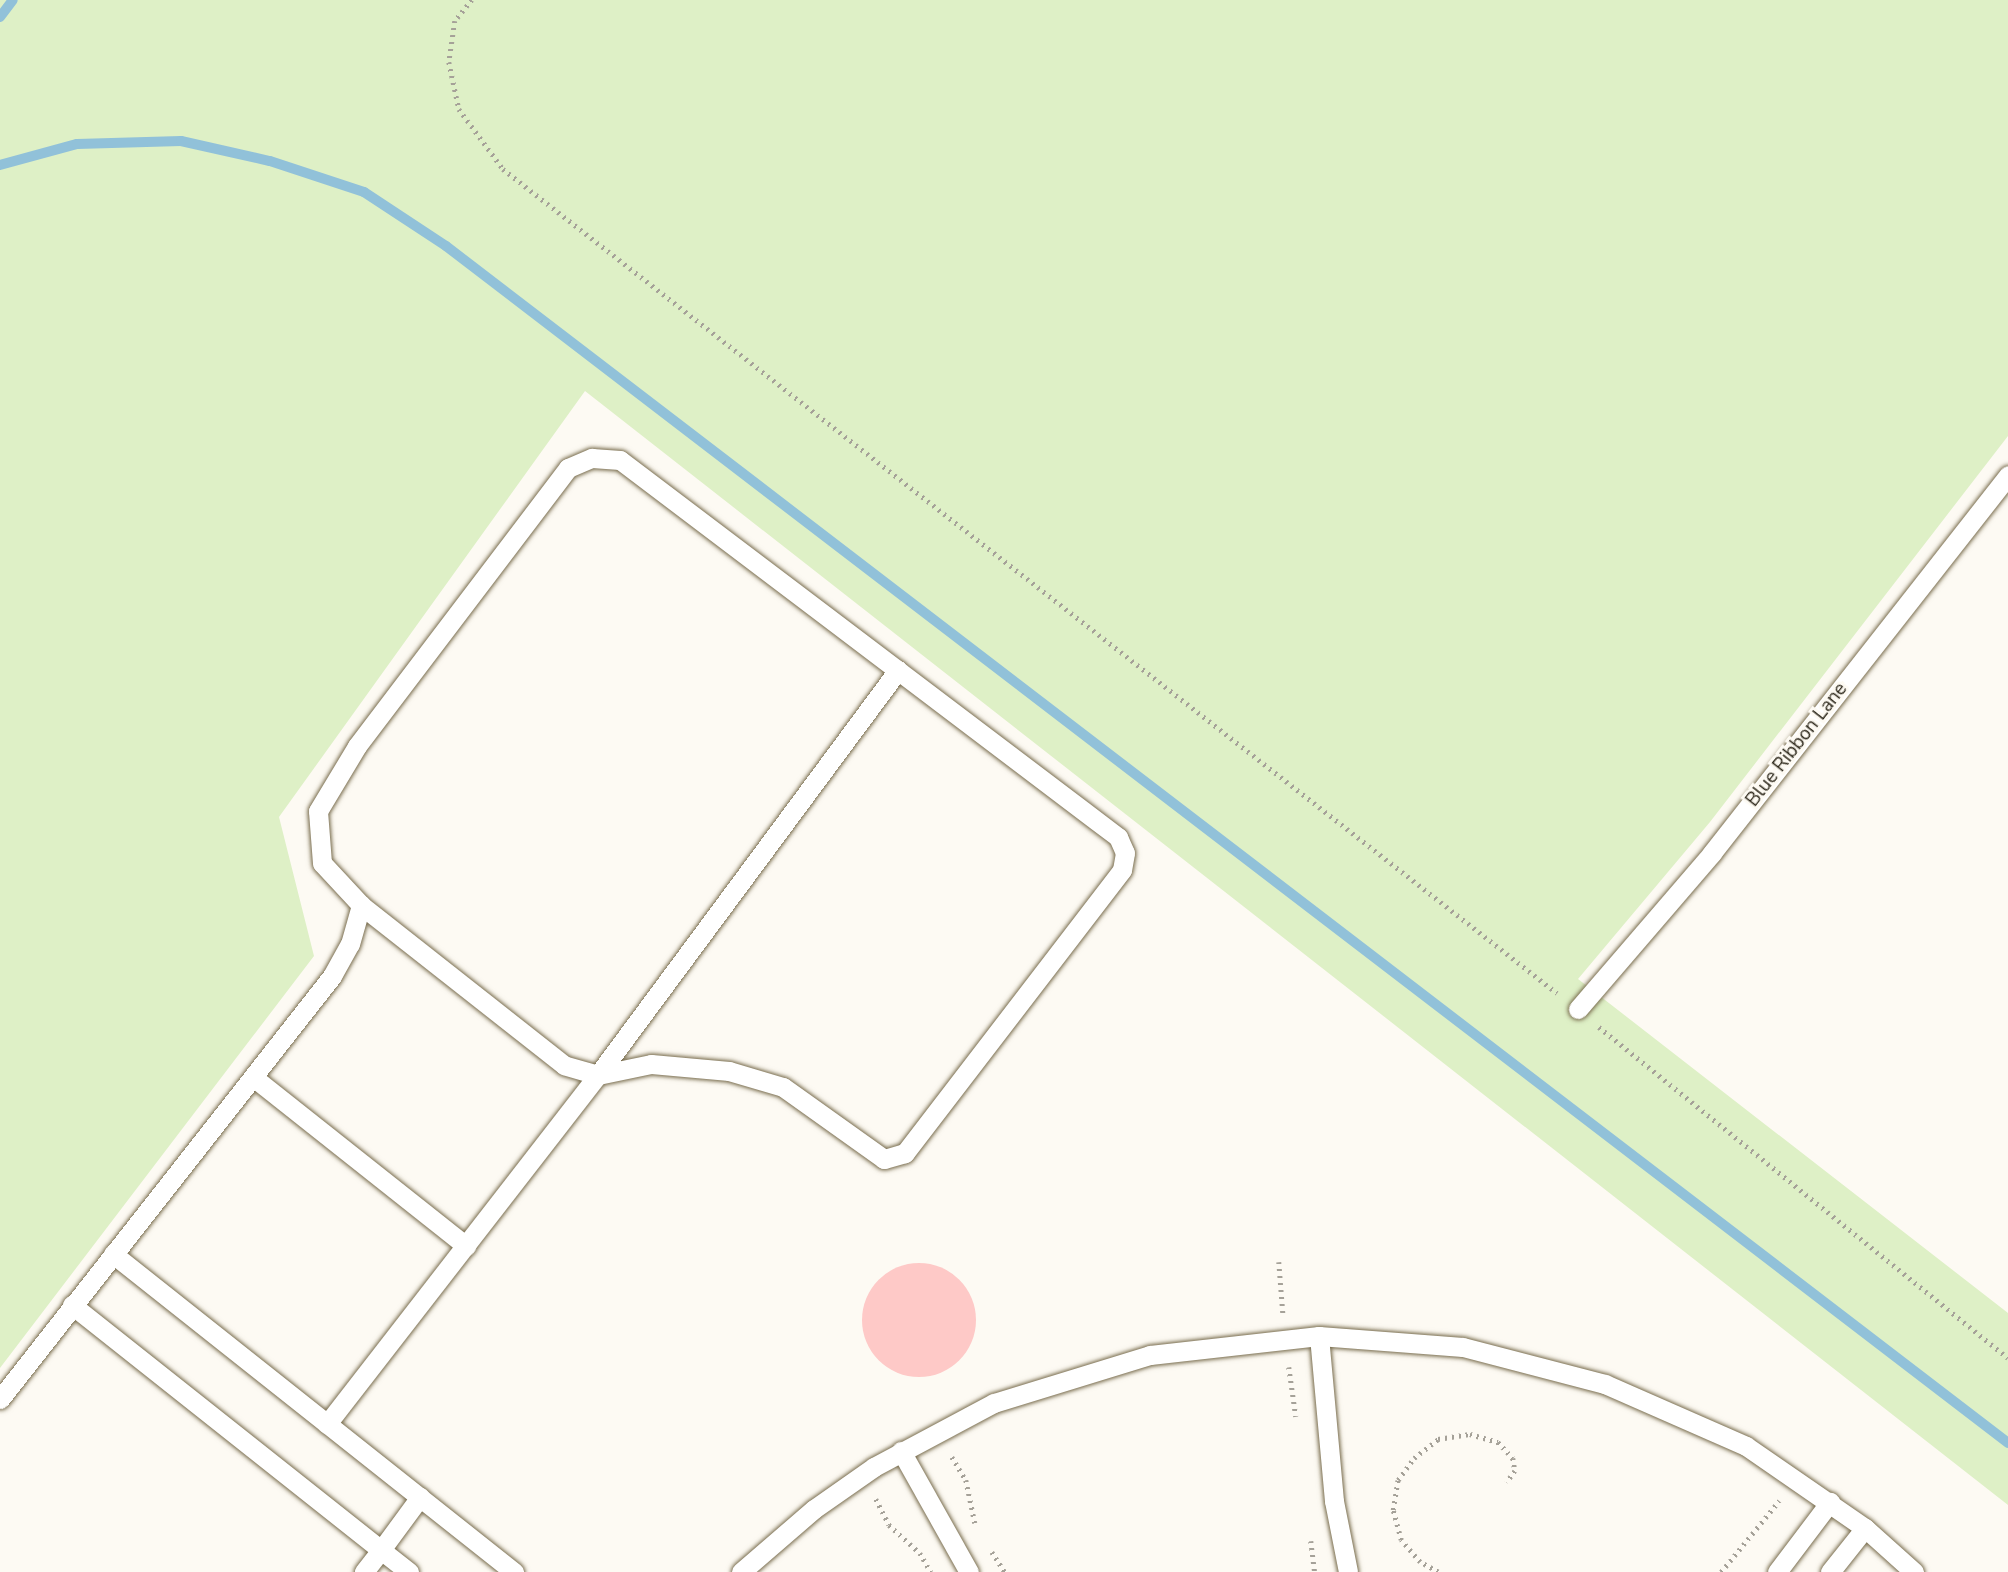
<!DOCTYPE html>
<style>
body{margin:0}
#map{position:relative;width:2008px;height:1572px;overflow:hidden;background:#fdfaf3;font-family:"Nunito Sans",sans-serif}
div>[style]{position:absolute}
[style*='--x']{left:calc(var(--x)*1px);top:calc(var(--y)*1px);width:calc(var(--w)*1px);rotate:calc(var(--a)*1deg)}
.green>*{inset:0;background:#def0c6}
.stream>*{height:10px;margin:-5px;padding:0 5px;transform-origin:5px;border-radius:5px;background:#91c1d9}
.building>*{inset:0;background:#fec9c7}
.round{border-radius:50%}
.path>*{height:4.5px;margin-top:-2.25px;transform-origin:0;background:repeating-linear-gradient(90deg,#a5a198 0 2px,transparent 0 7px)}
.roads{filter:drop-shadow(0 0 2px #796d4e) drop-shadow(0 0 2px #796d4e)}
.service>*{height:19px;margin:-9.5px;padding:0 9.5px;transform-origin:9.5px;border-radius:9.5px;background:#fff}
span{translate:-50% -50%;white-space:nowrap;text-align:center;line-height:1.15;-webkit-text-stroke:6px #fdfaf3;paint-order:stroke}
.street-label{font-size:19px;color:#2b2619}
</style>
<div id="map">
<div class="green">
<div style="clip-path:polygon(0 0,2008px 0,2008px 436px,1710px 822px,1578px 979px,2008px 1313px,2008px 1505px,585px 391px,279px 817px,314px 956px,0 1368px)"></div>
</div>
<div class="stream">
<div style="--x:0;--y:17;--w:21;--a:-53"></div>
<div style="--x:0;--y:165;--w:80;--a:-15.3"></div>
<div style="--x:77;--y:144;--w:104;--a:-1.7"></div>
<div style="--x:181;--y:141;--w:91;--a:12.7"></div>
<div style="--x:270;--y:161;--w:99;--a:18.3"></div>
<div style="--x:364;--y:192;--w:98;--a:33.4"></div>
<div style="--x:446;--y:246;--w:1968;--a:37.46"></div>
</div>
<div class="building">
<div class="round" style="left:862px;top:1263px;width:114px;height:114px"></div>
</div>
<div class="path">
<div style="--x:472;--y:0;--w:27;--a:129"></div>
<div style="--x:455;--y:21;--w:41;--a:98.3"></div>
<div style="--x:449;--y:62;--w:48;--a:78"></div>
<div style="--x:459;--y:109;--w:74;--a:53.7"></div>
<div style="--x:503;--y:169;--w:1338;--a:38.02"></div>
<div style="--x:1599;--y:1027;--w:526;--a:38.98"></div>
<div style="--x:1279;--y:1262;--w:51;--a:85.5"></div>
<div style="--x:1289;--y:1367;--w:50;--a:82"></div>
<div style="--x:952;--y:1457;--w:27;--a:59"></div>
<div style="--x:966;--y:1480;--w:44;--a:78.2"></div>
<div style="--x:876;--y:1499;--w:29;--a:63"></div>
<div style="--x:889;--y:1525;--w:42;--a:42.1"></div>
<div style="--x:920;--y:1553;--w:22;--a:60"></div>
<div style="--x:1311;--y:1541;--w:31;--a:83"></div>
<div style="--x:992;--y:1552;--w:24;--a:57"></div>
<div style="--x:1438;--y:1572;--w:21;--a:-151"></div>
<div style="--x:1420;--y:1562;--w:29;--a:-131"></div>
<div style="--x:1401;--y:1540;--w:31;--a:-105"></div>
<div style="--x:1393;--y:1510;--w:30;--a:-81"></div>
<div style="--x:1398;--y:1480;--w:27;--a:-54"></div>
<div style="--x:1414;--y:1458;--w:31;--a:-38"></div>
<div style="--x:1438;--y:1439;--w:32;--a:-9"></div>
<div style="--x:1470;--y:1434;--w:29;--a:16"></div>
<div style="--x:1498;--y:1442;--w:22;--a:47"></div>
<div style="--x:1513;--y:1458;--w:13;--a:81"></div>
<div style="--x:1515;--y:1471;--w:14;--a:126"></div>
<div style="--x:1721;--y:1572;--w:92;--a:-50.8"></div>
</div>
<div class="roads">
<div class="service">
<div style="--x:592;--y:458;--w:28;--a:4"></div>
<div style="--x:620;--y:460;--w:625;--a:37.13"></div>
<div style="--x:1118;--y:837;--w:17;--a:66"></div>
<div style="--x:1125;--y:853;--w:17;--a:100"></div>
<div style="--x:1122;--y:870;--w:357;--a:127.5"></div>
<div style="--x:905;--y:1153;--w:22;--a:164"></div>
<div style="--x:884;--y:1159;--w:124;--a:-144.5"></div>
<div style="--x:783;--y:1087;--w:56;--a:-163.5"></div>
<div style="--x:729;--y:1071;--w:78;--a:-174.9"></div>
<div style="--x:651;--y:1064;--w:54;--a:168.3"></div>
<div style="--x:598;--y:1075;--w:35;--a:-164"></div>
<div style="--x:564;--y:1065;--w:258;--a:-141.8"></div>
<div style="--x:361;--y:905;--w:57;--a:-132.9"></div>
<div style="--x:322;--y:863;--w:52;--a:-94.4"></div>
<div style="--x:318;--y:811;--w:76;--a:-59"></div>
<div style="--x:357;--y:746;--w:349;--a:-52.8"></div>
<div style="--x:568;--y:468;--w:26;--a:-23"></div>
<div style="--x:1578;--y:1009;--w:206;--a:-49.3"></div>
<div style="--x:1712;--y:853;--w:480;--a:-51.9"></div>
<div style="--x:253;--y:1077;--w:272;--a:38.4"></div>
<div style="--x:113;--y:1254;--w:512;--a:38.42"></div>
<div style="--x:72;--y:1305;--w:394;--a:38.4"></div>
<div style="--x:381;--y:1550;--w:28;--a:128"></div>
<div style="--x:1319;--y:1336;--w:166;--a:84.8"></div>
<div style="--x:1334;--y:1501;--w:72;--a:78.8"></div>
<div style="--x:0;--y:1399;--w:538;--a:-51.87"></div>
<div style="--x:332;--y:976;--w:37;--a:-61"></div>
<div style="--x:350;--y:944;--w:41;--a:-74.2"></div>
<div style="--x:327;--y:1424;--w:442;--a:-52.2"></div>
<div style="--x:598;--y:1075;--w:504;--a:-53.47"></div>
<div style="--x:901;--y:1451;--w:139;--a:60.7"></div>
<div style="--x:409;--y:1572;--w:36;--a:-142"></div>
<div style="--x:381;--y:1550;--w:66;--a:-53.7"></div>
<div style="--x:741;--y:1572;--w:96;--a:-40.8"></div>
<div style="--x:814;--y:1509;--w:73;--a:-35"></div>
<div style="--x:874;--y:1467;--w:136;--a:-28.1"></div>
<div style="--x:994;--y:1403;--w:163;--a:-17.1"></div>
<div style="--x:1150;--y:1355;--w:170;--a:-6.4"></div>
<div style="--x:1319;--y:1336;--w:144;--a:4.4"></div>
<div style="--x:1463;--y:1347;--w:147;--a:14.6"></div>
<div style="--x:1605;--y:1384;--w:154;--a:23.7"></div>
<div style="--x:1746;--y:1446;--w:145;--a:34.6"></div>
<div style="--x:1865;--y:1528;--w:66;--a:41.9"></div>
<div style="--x:1777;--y:1572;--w:88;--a:-52.9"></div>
<div style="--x:1830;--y:1572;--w:56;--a:-51.5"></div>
</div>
</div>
<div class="street-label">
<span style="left:1797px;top:745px;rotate:-52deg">Blue Ribbon Lane</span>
</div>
</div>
